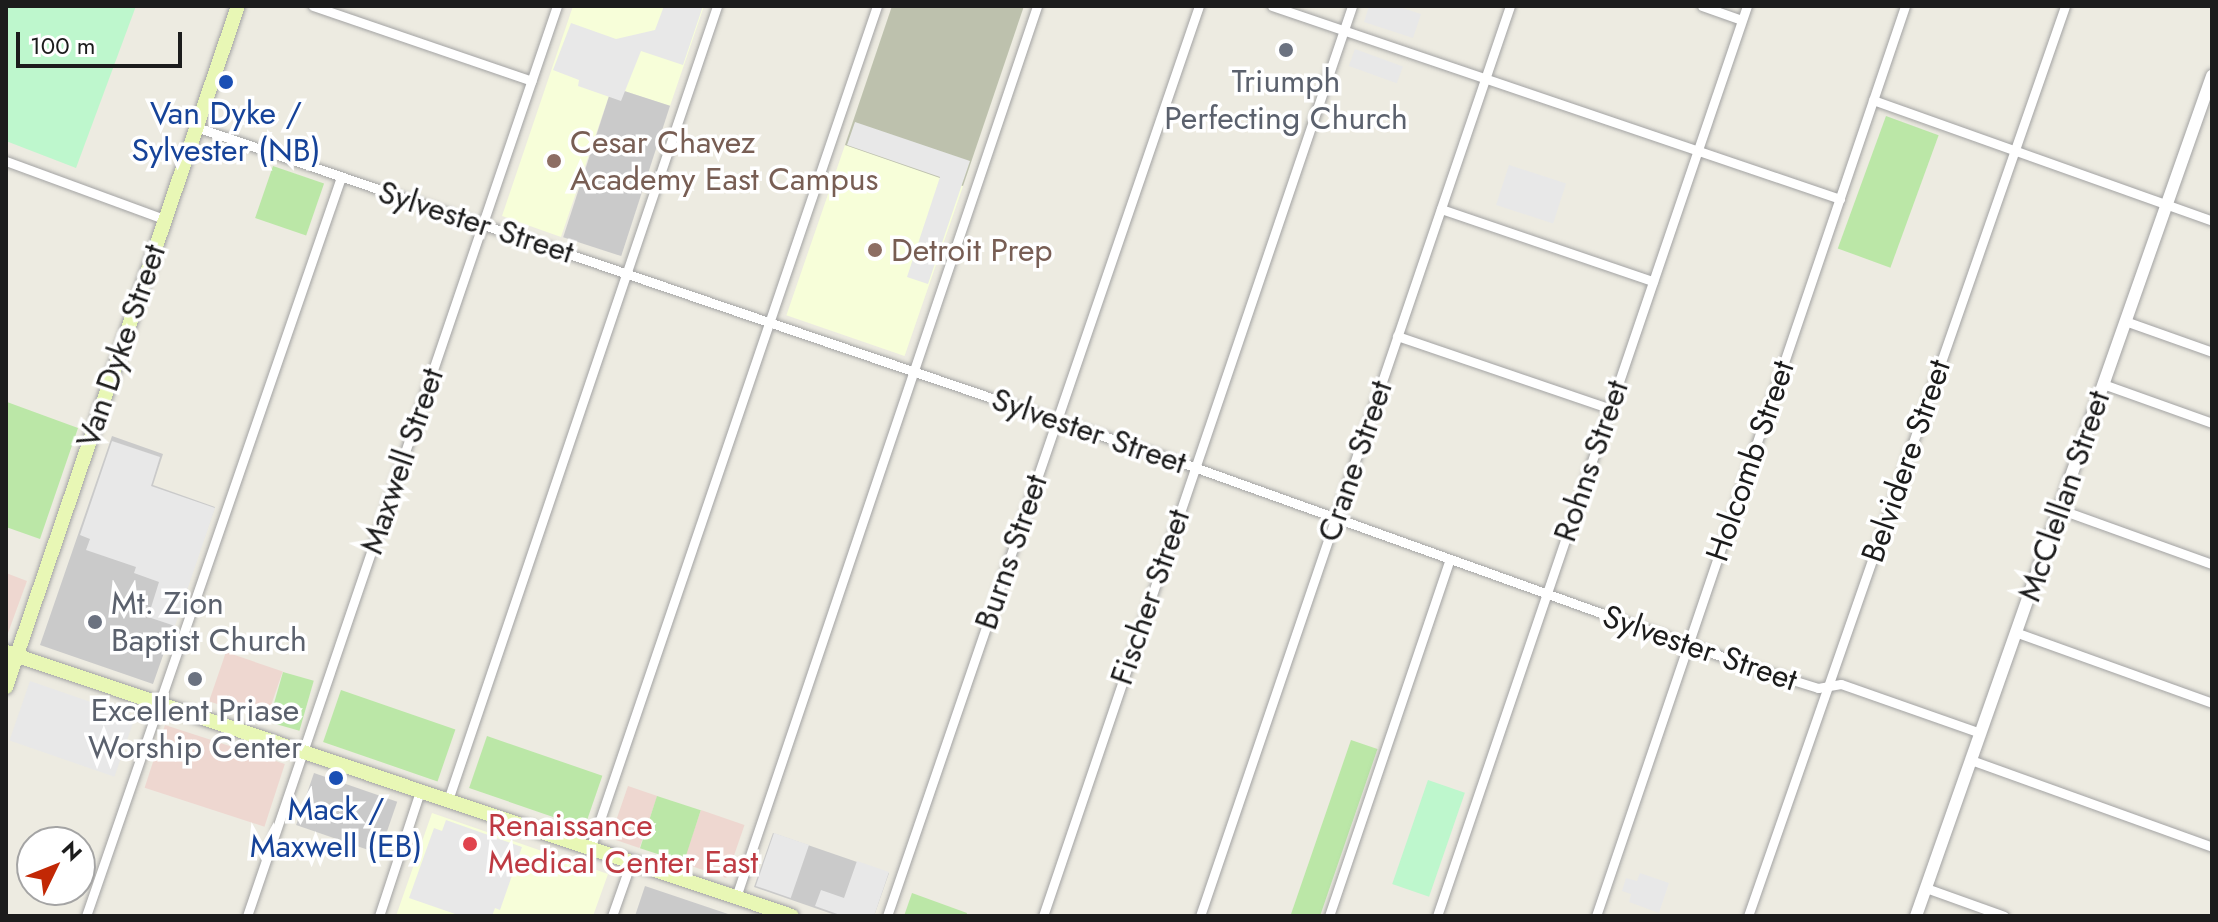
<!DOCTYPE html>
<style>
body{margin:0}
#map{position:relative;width:2218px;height:922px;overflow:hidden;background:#edebe1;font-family:Jost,sans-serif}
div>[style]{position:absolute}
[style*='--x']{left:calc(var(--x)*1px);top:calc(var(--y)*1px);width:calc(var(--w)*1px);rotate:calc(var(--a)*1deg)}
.commercial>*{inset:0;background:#eed7d0;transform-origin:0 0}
.education>*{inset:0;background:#f7fed9;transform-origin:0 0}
.religious>*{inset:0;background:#cacaca;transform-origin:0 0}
.construction>*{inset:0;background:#bdc1ad}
.grass>*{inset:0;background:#bbe7a7;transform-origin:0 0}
.park>*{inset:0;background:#bef7cd;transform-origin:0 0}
.parking>*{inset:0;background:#e8e8e8;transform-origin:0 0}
.roads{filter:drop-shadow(0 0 2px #a3a3a3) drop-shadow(0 0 2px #a3a3a3)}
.minor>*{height:9px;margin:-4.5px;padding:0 4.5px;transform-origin:4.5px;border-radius:4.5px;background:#fff}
.tertiary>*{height:12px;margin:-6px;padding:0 6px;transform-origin:6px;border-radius:6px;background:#fff}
.secondary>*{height:14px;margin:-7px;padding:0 7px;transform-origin:7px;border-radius:7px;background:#e8f7b5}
.dots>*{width:22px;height:22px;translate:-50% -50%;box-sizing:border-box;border:4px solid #fff;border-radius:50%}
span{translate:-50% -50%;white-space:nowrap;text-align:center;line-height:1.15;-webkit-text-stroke:7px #fff;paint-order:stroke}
.worship-label{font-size:32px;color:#5b616d}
.left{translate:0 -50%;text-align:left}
.transit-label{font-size:32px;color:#164399}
.education-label{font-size:32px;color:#785e54}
.street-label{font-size:32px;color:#1c1c1c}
.health-label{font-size:32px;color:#be3a42}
.frame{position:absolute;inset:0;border:8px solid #1c1c1c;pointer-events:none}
.north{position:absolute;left:16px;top:826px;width:80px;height:80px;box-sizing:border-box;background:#fff;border:2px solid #a4a4a4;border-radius:50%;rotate:47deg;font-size:22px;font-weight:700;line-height:32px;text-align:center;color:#1c1c1c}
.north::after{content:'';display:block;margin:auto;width:28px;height:36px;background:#c22805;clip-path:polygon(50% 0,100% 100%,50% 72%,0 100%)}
.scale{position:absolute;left:16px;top:32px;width:166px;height:36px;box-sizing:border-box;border:4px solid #1c1c1c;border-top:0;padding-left:10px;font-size:24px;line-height:28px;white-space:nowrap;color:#1c1c1c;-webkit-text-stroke:6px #fff;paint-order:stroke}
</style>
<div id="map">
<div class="commercial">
<div style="clip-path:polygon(6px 573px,27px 581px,8px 633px,6px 632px)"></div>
<div style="left:226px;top:652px;width:60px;height:52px;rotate:19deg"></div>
<div style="left:165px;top:725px;width:126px;height:66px;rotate:18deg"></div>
<div style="left:628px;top:786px;width:31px;height:55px;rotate:19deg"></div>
<div style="left:701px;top:810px;width:46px;height:56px;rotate:19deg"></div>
</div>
<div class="education">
<div style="clip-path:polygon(573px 6px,704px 6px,670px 106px,612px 87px,561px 237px,502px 216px)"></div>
<div style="left:845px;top:145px;width:125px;height:180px;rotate:19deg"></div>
<div style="clip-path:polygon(432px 813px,608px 874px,593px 916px,396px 916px)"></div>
</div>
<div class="religious">
<div style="left:612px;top:87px;width:61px;height:158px;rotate:18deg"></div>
<div style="clip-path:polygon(112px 436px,163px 454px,153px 485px,215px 507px,153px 684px,40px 645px)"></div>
<div style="left:314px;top:773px;width:88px;height:55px;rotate:19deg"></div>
<div style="clip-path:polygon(773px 833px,889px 873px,874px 916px,838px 916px,754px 887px)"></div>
<div style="clip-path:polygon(645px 886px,734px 916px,635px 916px)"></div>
</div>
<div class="construction">
<div style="clip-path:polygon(892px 6px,1024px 6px,963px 186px,845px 145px)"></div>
</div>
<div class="grass">
<div style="left:1886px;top:116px;width:56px;height:141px;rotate:20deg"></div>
<div style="left:273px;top:166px;width:54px;height:55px;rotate:19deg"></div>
<div style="clip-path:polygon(7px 402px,78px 428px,40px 539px,6px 527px)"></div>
<div style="left:283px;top:672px;width:32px;height:52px;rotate:16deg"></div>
<div style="left:341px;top:690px;width:121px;height:55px;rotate:19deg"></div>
<div style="left:487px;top:736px;width:122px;height:55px;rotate:19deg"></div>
<div style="left:1351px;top:740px;width:28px;height:187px;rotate:19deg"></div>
<div style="left:657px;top:796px;width:46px;height:55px;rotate:18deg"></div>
<div style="clip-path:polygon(912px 893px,967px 913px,966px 916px,904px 916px)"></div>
</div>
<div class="park">
<div style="clip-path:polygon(6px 6px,136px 6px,76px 168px,6px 141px)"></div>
<div style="left:1428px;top:780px;width:39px;height:110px;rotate:19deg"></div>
</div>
<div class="parking">
<div style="clip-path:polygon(664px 6px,703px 6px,683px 65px,641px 51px,621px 101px,578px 86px,579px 80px,553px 70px,571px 23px,616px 39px,655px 30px)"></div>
<div style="clip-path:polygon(1369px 6px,1396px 6px,1421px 14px,1413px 38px,1364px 22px)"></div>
<div style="left:1355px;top:49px;width:51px;height:18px;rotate:20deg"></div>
<div style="clip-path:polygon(855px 122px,970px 161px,928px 284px,907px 277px,940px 177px,847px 145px)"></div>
<div style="left:1509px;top:165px;width:60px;height:42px;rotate:18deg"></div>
<div style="clip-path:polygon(112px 441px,160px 457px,151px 486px,215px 508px,175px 626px,148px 617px,159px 582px,134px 573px,136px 567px,86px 550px,90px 539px,80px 535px)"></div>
<div style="left:30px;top:681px;width:111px;height:63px;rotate:19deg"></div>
<div style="clip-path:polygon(446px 820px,522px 847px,500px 910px,495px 908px,492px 916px,461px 916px,409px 898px,434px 828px,442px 831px)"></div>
<div style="left:774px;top:833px;width:37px;height:56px;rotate:19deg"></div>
<div style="clip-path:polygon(857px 861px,889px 872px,874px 916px,843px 916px,815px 906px,821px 890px,844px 898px)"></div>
<div style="clip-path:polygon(1640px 873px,1669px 883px,1659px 913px,1629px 902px,1631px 894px,1622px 891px,1626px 878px,1637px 881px)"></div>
</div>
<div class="roads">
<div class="minor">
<div style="--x:313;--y:6;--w:231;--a:18.9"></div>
<div style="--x:1272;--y:6;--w:600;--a:18.77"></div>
<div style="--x:1702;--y:6;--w:42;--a:19.3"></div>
<div style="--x:1873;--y:100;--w:360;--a:19.6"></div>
<div style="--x:196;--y:127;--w:1054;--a:18.81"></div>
<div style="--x:1194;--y:467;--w:598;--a:19.74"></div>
<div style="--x:1757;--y:669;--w:64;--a:17.3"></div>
<div style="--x:1818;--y:688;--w:23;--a:-10"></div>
<div style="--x:1841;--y:684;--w:147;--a:19.4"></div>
<div style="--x:6;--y:161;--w:168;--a:20.2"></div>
<div style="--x:1441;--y:209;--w:224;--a:18.8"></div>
<div style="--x:2125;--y:321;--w:92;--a:19.6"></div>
<div style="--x:1397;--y:336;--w:224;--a:18.8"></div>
<div style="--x:2103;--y:384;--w:116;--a:19.7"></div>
<div style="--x:2059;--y:509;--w:163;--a:19.8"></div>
<div style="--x:2015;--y:632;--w:209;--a:19.8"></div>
<div style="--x:1971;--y:760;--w:256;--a:19.8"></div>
<div style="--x:448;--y:800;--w:838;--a:-71.28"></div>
<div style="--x:590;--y:849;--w:891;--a:-71.2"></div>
<div style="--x:1926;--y:888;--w:83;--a:19.7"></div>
<div style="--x:736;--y:897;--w:940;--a:-71.33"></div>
<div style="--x:86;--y:916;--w:782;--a:-70.96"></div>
<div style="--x:247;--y:916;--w:961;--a:-71.19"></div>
<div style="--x:379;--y:916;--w:132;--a:-71.8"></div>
<div style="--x:612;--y:916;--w:57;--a:-70.6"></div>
<div style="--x:887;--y:916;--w:962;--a:-71.08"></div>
<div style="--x:1043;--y:916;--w:961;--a:-71.24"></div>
<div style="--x:1200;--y:916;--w:961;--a:-71.19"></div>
<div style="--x:1329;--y:916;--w:377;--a:-71.3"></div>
<div style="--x:1437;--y:916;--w:961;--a:-71.19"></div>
<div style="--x:1596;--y:916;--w:961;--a:-71.24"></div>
<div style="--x:1748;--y:916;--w:964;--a:-70.79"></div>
</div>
<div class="tertiary">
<div style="--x:1916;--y:916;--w:891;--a:-70.59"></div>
</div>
<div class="secondary">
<div style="--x:6;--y:652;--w:829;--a:18.57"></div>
<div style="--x:6;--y:687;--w:719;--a:-71.19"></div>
</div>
</div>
<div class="dots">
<div style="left:1286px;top:50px;background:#6b7280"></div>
<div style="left:226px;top:82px;background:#1a4fb4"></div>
<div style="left:554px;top:161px;background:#8d6e63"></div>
<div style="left:875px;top:250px;background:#8d6e63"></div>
<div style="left:95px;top:622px;background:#6b7280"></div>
<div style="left:195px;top:679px;background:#6b7280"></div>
<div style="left:336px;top:778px;background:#1a4fb4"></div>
<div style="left:470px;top:844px;background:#e0444e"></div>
</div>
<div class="worship-label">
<span style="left:1286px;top:100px">Triumph<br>Perfecting Church</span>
<span class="left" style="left:111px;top:622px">Mt. Zion<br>Baptist Church</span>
<span style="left:195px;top:729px">Excellent Priase<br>Worship Center</span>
</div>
<div class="transit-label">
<span style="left:226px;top:132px">Van Dyke /<br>Sylvester (NB)</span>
<span style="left:336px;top:828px">Mack /<br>Maxwell (EB)</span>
</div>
<div class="education-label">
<span class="left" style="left:570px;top:161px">Cesar Chavez<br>Academy East Campus</span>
<span class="left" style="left:891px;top:250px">Detroit Prep</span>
</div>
<div class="street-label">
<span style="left:476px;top:222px;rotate:18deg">Sylvester Street</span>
<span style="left:121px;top:346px;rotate:-71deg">Van Dyke Street</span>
<span style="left:1089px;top:431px;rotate:19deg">Sylvester Street</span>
<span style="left:402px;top:461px;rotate:-71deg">Maxwell Street</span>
<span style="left:1355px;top:461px;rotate:-71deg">Crane Street</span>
<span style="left:1591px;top:461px;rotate:-71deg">Rohns Street</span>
<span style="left:1750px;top:461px;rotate:-71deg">Holcomb Street</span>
<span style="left:1906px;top:461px;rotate:-71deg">Belvidere Street</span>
<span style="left:2064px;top:496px;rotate:-71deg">McClellan Street</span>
<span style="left:1011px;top:552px;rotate:-71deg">Burns Street</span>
<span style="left:1150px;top:597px;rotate:-71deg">Fischer Street</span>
<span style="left:1700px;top:648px;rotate:19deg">Sylvester Street</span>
</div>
<div class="health-label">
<span class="left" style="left:488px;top:844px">Renaissance<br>Medical Center East</span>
</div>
<div class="frame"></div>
<div class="north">N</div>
<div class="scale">100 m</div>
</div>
